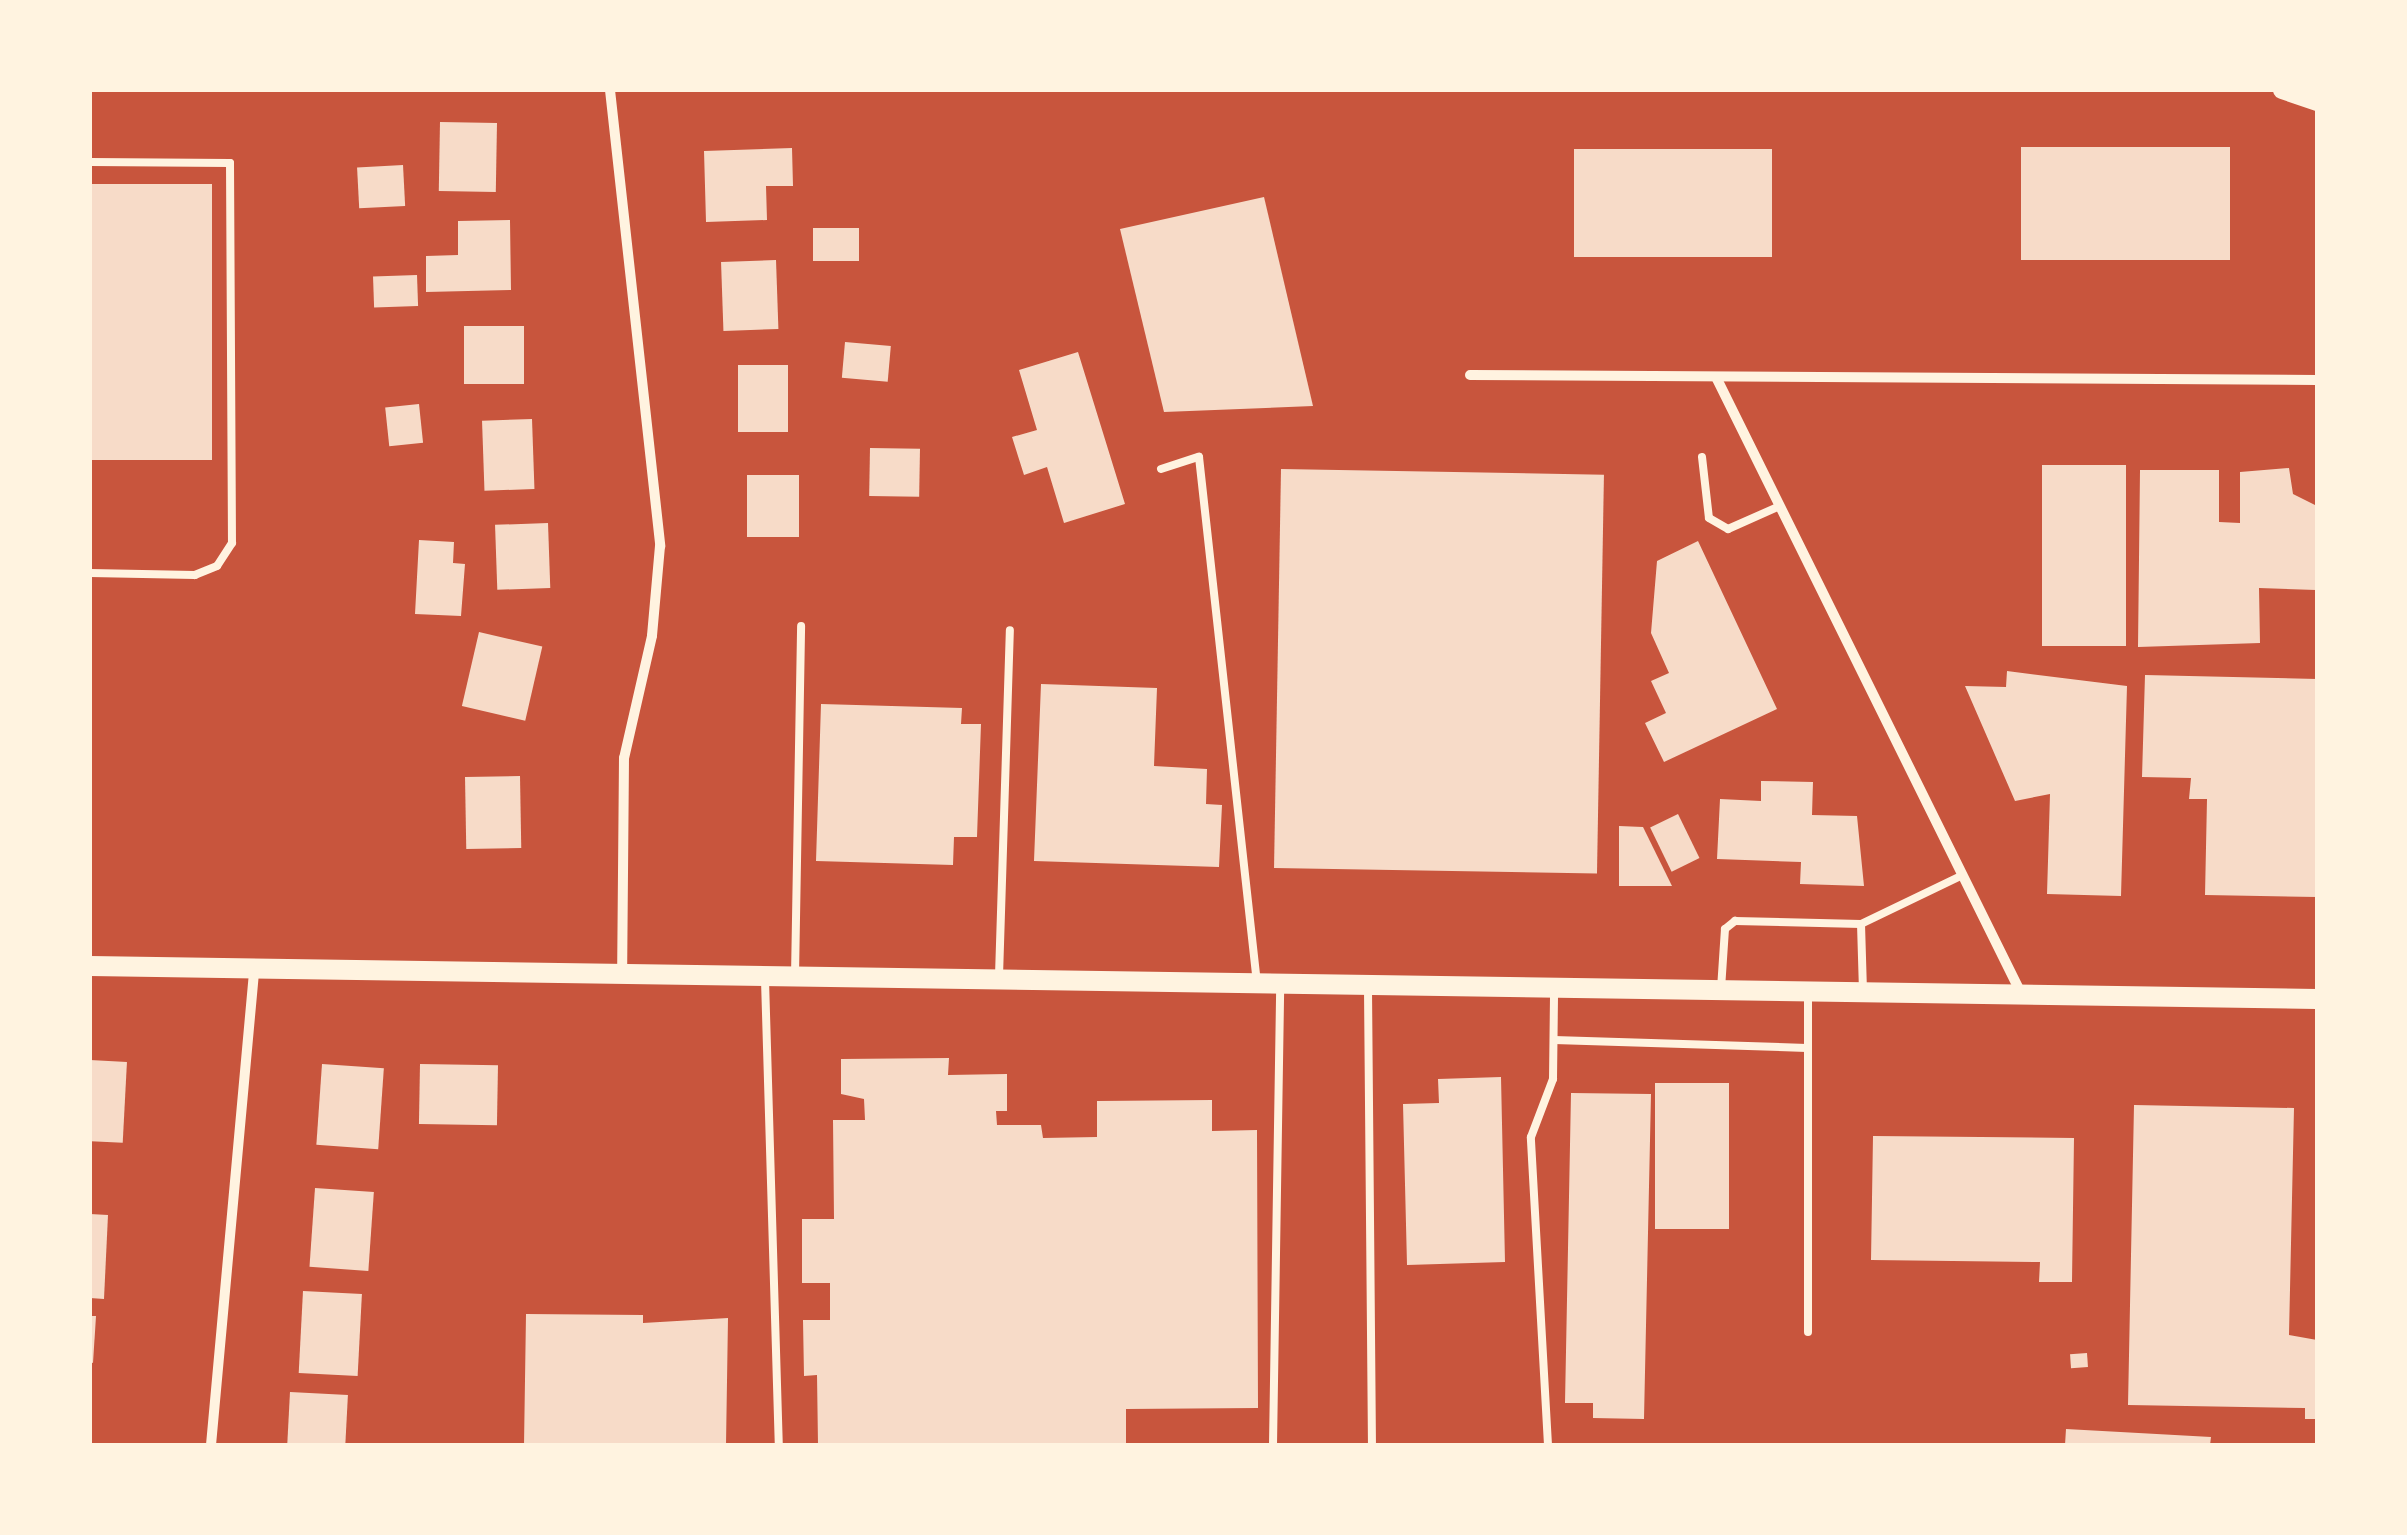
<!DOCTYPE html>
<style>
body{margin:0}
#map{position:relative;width:2407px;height:1535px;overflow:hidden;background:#c8553d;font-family:"Asap Condensed",sans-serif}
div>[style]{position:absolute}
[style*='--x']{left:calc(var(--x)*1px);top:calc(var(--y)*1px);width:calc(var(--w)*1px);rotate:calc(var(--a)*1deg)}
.building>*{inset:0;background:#f7dbc8;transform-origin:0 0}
.service>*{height:8px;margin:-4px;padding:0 4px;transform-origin:4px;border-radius:4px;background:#fff3e0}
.minor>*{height:10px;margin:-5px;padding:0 5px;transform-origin:5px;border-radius:5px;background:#fff3e0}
.tertiary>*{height:18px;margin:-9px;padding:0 9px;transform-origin:9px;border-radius:9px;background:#fff3e0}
.secondary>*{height:20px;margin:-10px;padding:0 10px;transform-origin:10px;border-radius:10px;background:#fff3e0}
span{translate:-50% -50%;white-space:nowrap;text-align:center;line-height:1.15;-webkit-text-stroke:9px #fff3e0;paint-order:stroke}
.frame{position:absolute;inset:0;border:92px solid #fff3e0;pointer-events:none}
</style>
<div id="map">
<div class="building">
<div style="left:440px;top:122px;width:57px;height:69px;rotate:1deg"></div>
<div style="left:2021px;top:147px;width:209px;height:113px"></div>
<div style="clip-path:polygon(792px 148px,793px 186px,766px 186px,767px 220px,706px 222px,704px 151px)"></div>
<div style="left:1772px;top:149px;width:108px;height:198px;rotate:90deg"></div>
<div style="left:403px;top:165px;width:41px;height:46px;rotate:87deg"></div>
<div style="left:90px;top:184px;width:122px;height:276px"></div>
<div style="clip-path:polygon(1264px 197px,1313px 406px,1164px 412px,1120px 229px)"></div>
<div style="clip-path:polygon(510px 220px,511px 290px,426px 292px,426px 256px,458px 255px,458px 221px)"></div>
<div style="left:859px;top:228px;width:33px;height:46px;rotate:90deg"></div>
<div style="left:776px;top:260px;width:69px;height:55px;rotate:88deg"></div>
<div style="left:417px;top:275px;width:31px;height:44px;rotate:88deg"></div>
<div style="left:524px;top:326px;width:58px;height:60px;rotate:90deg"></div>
<div style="left:845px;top:342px;width:46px;height:36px;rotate:5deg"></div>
<div style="clip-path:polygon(1078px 352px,1125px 504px,1064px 523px,1047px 467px,1024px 475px,1012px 437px,1037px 430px,1019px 370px)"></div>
<div style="left:738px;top:365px;width:50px;height:67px"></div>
<div style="left:419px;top:404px;width:39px;height:34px;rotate:84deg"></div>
<div style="left:532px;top:419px;width:70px;height:50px;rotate:88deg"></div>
<div style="left:870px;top:448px;width:50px;height:48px;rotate:1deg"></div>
<div style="left:2042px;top:465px;width:84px;height:181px"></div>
<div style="clip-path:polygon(2289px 468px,2293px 494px,2317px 506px,2316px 590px,2259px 588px,2260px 643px,2138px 647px,2140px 470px,2219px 470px,2219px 522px,2240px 523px,2240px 472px)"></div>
<div style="left:1281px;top:469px;width:323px;height:399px;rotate:1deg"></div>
<div style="left:799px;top:475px;width:62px;height:52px;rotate:90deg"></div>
<div style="left:548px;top:523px;width:65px;height:53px;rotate:88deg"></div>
<div style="clip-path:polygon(419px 540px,454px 542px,453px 563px,465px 564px,461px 616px,415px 614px)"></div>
<div style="clip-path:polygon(1698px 541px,1777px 709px,1664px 762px,1645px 723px,1666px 713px,1651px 681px,1669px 673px,1651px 633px,1657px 561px)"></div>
<div style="left:479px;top:632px;width:65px;height:76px;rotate:13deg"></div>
<div style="clip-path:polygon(2007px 671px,2127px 686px,2121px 896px,2047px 894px,2050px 794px,2015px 801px,1965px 686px,2006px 687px)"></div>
<div style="clip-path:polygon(2145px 675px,2317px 679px,2317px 897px,2205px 895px,2207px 799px,2189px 799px,2191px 778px,2142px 777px)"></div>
<div style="clip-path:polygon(1041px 684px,1157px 688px,1154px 766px,1207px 769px,1206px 804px,1222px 805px,1219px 867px,1034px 861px)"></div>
<div style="clip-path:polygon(821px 704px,962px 708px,961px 724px,981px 724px,977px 837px,954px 837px,953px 865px,816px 861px)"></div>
<div style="left:520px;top:776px;width:72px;height:55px;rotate:89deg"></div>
<div style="clip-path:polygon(1761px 781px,1813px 782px,1812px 815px,1857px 816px,1864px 886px,1800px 884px,1801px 862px,1717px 859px,1720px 799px,1761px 801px)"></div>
<div style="left:1678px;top:814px;width:49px;height:31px;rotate:64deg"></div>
<div style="clip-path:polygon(1619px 826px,1643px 827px,1672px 886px,1619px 886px)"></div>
<div style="clip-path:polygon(949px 1058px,948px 1075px,1007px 1074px,1007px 1111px,996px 1111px,997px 1125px,1041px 1125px,1043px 1138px,1097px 1137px,1097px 1101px,1212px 1100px,1212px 1131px,1257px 1130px,1258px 1408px,1126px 1409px,1126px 1445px,818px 1445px,817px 1375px,804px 1376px,803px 1320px,830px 1320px,830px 1283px,802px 1283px,802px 1219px,834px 1219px,833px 1120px,865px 1120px,864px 1099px,841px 1094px,841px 1059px)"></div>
<div style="left:90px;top:1060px;width:37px;height:81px;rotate:3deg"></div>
<div style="left:322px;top:1064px;width:62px;height:81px;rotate:4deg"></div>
<div style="left:420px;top:1064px;width:78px;height:60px;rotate:1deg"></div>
<div style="clip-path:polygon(1501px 1077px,1505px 1262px,1407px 1265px,1403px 1104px,1439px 1103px,1438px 1079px)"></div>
<div style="left:1655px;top:1083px;width:74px;height:146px"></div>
<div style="clip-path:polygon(1571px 1093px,1651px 1094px,1644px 1419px,1593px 1418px,1593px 1403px,1565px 1403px)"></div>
<div style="clip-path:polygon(2134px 1105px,2294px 1108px,2289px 1335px,2317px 1340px,2317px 1419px,2305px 1419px,2305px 1408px,2128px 1405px)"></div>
<div style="clip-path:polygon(1873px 1136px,2074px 1138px,2072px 1282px,2039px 1282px,2040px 1262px,1871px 1260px)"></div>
<div style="left:315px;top:1188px;width:59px;height:79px;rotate:4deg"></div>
<div style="clip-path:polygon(90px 1214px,108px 1215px,104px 1299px,90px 1298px)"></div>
<div style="left:303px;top:1291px;width:59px;height:82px;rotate:3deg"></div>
<div style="clip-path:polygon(526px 1314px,643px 1315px,643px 1323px,728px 1318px,726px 1445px,524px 1445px)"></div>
<div style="clip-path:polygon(90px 1316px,96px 1316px,93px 1363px,90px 1362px)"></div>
<div style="left:2087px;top:1353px;width:14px;height:17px;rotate:86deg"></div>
<div style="left:290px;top:1392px;width:58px;height:53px;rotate:3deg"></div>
<div style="clip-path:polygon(2066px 1429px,2211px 1437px,2210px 1445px,2065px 1445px)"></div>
</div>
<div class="service">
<div style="--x:90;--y:162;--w:140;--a:0.4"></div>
<div style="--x:230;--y:163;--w:380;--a:89.7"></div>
<div style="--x:232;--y:543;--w:27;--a:123"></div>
<div style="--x:217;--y:566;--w:24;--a:158"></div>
<div style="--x:195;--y:575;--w:105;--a:-178.9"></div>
<div style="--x:1702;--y:457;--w:61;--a:83.5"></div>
<div style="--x:1709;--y:518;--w:22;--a:30"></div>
<div style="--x:1728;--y:529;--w:57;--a:-23.9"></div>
<div style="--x:1161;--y:469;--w:40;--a:-18"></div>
<div style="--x:1199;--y:457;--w:529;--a:83.71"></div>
<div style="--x:1861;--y:924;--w:113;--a:-25.7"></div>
<div style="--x:795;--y:976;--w:350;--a:-89"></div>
<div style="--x:999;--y:976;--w:346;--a:-88.2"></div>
<div style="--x:765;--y:980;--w:465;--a:88.3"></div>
<div style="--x:1368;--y:989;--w:456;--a:89.5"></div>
<div style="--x:1721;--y:989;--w:60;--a:-86.2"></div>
<div style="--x:1725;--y:929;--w:13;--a:-39"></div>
<div style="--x:1735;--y:921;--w:126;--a:1.4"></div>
<div style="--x:1861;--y:924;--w:67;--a:88.3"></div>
<div style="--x:1808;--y:995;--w:337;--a:90"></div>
<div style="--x:1554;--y:1040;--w:253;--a:1.8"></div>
<div style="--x:1273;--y:1445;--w:460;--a:-89.1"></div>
<div style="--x:1548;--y:1445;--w:308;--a:-93.2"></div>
<div style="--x:1531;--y:1137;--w:62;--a:-69.2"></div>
<div style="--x:1553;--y:1079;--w:88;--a:-89.3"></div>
</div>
<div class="minor">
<div style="--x:610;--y:90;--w:459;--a:83.7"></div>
<div style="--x:660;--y:546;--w:90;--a:95.1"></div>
<div style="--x:652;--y:636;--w:125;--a:102.9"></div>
<div style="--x:624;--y:758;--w:216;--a:90.5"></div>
<div style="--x:1470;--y:375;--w:847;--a:0.34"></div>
<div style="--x:1716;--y:377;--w:687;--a:63.66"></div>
<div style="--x:211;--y:1445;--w:474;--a:-84.8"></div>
</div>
<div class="tertiary">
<div style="--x:2282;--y:90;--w:37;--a:19"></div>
</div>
<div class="secondary">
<div style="--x:90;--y:966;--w:2227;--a:0.85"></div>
</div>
<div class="frame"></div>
</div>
